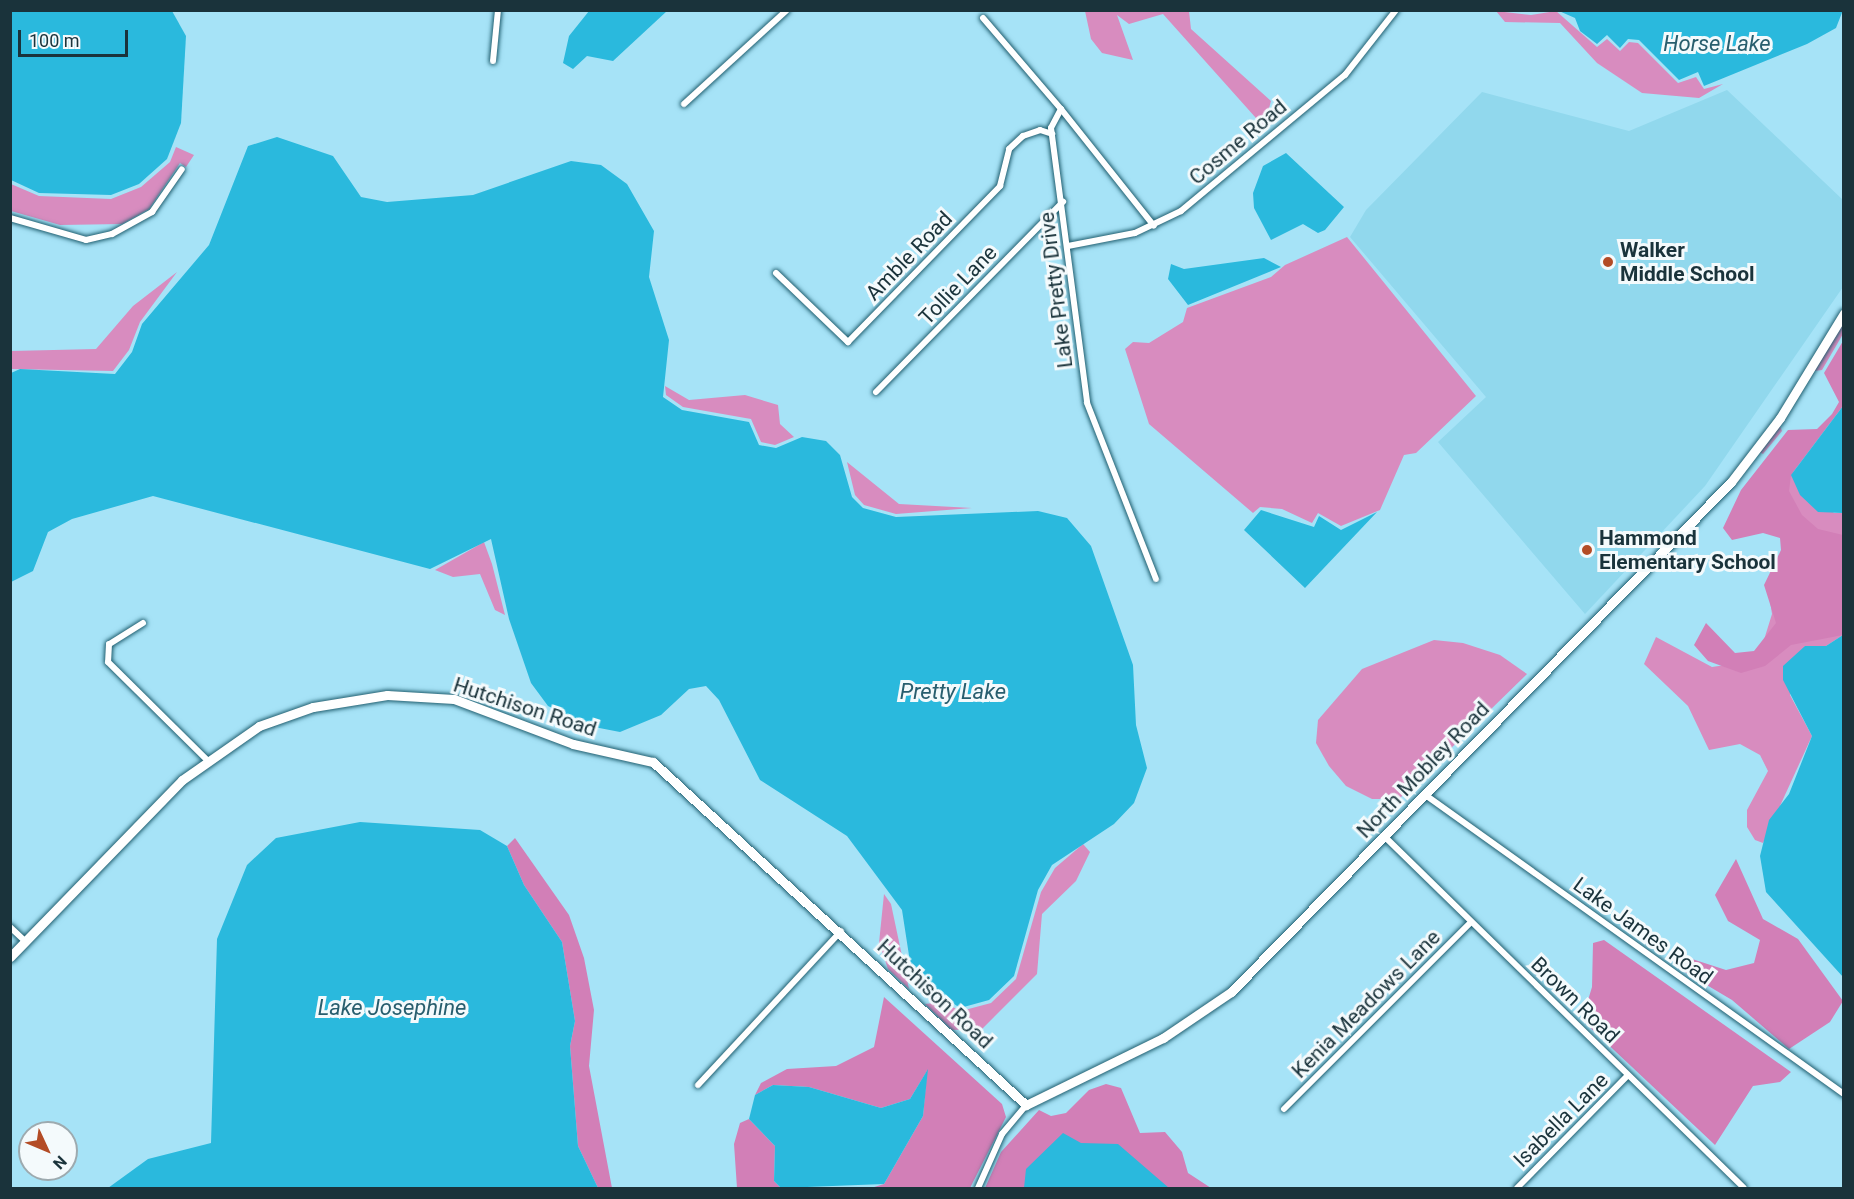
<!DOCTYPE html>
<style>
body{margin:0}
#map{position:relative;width:1854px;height:1199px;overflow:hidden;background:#a6e3f7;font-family:Roboto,sans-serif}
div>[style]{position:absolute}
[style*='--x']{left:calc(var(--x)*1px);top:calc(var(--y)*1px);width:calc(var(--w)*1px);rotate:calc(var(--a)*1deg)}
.built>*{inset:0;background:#91d8ed}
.green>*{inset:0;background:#d88cbf}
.forest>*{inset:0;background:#d27fb7}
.water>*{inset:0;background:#2ab9dd}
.roads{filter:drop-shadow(0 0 2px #215f70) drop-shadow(0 0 2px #215f70)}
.street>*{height:6px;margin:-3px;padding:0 3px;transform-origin:3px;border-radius:3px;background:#fff}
.secondary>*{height:9px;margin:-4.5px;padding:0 4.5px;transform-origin:4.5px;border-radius:4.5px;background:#fff}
.dots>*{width:16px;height:16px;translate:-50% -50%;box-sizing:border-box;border:3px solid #f4fafc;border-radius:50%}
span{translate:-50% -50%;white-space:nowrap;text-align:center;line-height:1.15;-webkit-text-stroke:6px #f4fafc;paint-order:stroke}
.street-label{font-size:21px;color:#1a333b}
.poi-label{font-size:21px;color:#1a333b;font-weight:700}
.left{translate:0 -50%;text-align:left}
.water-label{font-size:22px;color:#285e6e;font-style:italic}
.frame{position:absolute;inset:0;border:12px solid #1a333b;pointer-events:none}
.north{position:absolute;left:18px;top:1121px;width:60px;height:60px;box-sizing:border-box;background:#f4fafc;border:2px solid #9daaaf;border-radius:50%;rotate:134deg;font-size:16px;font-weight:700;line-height:24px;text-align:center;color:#1a333b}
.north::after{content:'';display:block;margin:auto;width:21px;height:27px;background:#b34c26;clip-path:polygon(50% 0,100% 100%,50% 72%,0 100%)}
.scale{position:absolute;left:18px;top:30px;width:110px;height:27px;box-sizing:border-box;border:3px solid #1a333b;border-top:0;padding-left:8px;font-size:18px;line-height:21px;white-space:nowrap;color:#1a333b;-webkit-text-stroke:4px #f4fafc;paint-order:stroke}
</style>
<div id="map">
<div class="built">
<div style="clip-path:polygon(1727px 90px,1843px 200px,1843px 287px,1705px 486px,1585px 614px,1438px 442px,1486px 397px,1350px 237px,1366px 210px,1482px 92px,1629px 131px)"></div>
</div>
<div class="green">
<div style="clip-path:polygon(1085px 11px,1189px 11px,1191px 29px,1271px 101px,1264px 127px,1163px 14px,1129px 24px,1117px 15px,1133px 60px,1102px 53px,1091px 39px)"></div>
<div style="clip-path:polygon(1496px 11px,1531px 15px,1556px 11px,1597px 47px,1607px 39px,1620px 51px,1629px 42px,1638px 43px,1678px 83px,1696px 77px,1704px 89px,1723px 84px,1699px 98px,1642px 93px,1597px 63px,1560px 23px,1505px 22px)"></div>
<div style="clip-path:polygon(176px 147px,194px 155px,186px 167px,180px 163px,149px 209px,122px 224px,60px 225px,11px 211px,11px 184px,39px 196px,111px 199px,141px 187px,170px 162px)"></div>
<div style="clip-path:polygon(1347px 237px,1476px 396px,1416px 453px,1404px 455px,1380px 510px,1341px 526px,1318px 513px,1312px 523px,1282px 509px,1260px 507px,1253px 513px,1149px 424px,1125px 349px,1133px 342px,1149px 343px,1183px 322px,1187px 308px,1271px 277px,1285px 265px)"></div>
<div style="clip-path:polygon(177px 272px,140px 322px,129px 350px,113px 371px,11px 369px,11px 351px,96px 349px,133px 306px)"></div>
<div style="clip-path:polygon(1843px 322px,1843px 334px,1822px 370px,1814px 371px,1780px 426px,1782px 431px,1763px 454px,1759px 452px)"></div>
<div style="clip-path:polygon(665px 386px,689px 400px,745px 395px,778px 405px,780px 424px,794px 437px,775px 445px,761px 442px,751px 419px,683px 407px,666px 395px)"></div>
<div style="clip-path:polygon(1778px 456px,1834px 513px,1843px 513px,1843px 635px,1826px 646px,1805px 646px,1790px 695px,1812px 736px,1763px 843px,1755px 840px,1747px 827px,1747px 810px,1768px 771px,1760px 755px,1740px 744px,1709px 750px,1688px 706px,1644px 664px,1656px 637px,1712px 667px,1746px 662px,1763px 643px,1772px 614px,1768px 588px,1783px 564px)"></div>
<div style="clip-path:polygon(847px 462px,899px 504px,972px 508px,896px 514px,864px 505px,855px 495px)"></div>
<div style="clip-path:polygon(484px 542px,492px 564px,505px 615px,495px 610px,480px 574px,453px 577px,435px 570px)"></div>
<div style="clip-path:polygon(1434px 640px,1463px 643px,1500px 655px,1527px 674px,1399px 799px,1372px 799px,1346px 786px,1329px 766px,1316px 743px,1318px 720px,1362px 669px)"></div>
<div style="clip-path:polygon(1083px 844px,1090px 852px,1076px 881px,1042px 914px,1037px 974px,982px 1029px,952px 1030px,925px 1004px,942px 1002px,961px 1011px,991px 1003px,1016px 979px,1041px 892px,1055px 868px)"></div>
<div style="clip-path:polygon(884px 894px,891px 904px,909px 989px,888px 969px,879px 943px)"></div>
</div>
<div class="forest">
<div style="clip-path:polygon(1843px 341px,1843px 406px,1791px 475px,1789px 491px,1802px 515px,1818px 529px,1843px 535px,1843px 635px,1791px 645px,1765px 666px,1741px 673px,1708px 661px,1694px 645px,1706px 623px,1735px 653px,1754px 651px,1776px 623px,1764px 585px,1781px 550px,1780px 538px,1763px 533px,1732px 540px,1723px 528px,1741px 490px,1788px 430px,1817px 429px,1832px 414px,1839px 402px,1824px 373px)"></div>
<div style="clip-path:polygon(515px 838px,569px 915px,584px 958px,594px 1010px,589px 1066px,612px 1188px,598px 1188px,578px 1146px,570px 1046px,575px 1021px,562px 942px,524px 885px,507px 846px)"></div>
<div style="clip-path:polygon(1736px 859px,1763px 919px,1798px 939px,1843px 1001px,1830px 1022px,1789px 1049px,1732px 1000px,1683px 971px,1689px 958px,1726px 970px,1754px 963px,1760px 940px,1728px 921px,1715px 895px)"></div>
<div style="clip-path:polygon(1604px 940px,1791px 1072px,1780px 1082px,1753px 1086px,1715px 1145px,1582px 1020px,1592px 987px,1593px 943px)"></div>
<div style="clip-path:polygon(884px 997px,1002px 1104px,1006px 1117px,970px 1188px,871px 1188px,884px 1184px,923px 1116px,927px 1071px,910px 1099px,881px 1108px,809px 1087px,773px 1085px,755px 1095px,761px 1083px,787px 1069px,836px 1066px,874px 1047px)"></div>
<div style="clip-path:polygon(1106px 1084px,1121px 1088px,1140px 1133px,1165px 1132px,1182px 1152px,1188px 1173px,1211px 1188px,985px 1188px,1001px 1152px,1039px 1110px,1051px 1116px,1066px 1113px,1089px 1090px)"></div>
<div style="clip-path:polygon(749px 1119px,775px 1146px,774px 1181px,781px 1188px,737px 1188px,734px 1144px,740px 1123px)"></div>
</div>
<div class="water">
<div style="clip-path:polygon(11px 10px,172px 11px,186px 36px,181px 123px,167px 159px,139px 184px,111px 195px,39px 193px,11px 180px)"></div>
<div style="clip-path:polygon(1843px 10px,1836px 28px,1807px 44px,1704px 86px,1698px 72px,1679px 80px,1639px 40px,1628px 39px,1620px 48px,1607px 35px,1597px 44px,1580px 31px,1575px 18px,1559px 11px)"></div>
<div style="clip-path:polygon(589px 11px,589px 10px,667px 11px,613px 61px,587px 56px,573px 69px,563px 63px,569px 36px)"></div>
<div style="clip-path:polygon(277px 137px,333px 156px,361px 197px,387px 202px,473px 195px,571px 161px,601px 165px,627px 184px,654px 231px,649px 277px,669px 340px,663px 397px,682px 410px,749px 422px,759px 445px,776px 448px,802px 437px,826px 441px,840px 455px,852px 497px,863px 508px,896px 517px,1038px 511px,1067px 518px,1091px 546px,1133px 665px,1136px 725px,1147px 768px,1134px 803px,1114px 824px,1052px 865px,1038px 890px,1014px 976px,989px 1000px,960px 1008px,912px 975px,902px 910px,847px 836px,760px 780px,719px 700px,706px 686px,689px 689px,661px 715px,620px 732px,589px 726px,548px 706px,531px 683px,509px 619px,491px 539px,430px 569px,153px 496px,72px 519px,48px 532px,33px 571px,11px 582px,11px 373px,20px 369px,115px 374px,132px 352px,142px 324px,209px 245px,248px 146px)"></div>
<div style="clip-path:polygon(1286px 153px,1344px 207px,1325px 230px,1318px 233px,1303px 224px,1271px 240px,1254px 208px,1253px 193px,1263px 166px)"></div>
<div style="clip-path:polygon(1264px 258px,1281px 267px,1188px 305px,1168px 279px,1171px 264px,1184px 269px)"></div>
<div style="clip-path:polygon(1843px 406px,1843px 513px,1818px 512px,1800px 495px,1791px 475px)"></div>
<div style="clip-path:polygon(1261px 510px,1314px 527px,1319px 516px,1341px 530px,1377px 512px,1305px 588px,1244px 530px)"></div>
<div style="clip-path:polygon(1843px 635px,1843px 977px,1766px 892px,1760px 856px,1769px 820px,1789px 794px,1812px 736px,1783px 680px,1783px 666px,1805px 646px,1826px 646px)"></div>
<div style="clip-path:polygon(360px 822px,480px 830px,507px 846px,524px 885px,562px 942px,575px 1021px,570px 1046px,578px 1146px,598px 1188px,108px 1188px,148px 1159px,211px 1143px,217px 939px,247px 865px,276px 838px)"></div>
<div style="clip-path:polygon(928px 1069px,923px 1116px,884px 1184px,781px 1188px,774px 1181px,775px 1146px,749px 1119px,755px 1095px,773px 1085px,809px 1087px,881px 1108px,910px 1099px)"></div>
<div style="clip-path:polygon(1063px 1133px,1081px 1143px,1118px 1144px,1169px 1188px,1024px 1188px,1026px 1169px)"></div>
</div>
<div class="roads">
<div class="street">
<div style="--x:983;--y:18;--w:120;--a:49.4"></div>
<div style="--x:1061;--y:109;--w:21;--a:118"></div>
<div style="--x:1051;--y:128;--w:277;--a:82.5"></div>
<div style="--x:1087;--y:403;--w:189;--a:68.6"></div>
<div style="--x:493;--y:61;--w:51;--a:-84.4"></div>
<div style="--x:684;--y:104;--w:139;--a:-42.4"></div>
<div style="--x:1061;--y:109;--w:149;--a:51.5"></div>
<div style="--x:10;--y:218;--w:79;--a:16.1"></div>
<div style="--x:86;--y:240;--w:27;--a:-13"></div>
<div style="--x:112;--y:234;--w:46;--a:-28.8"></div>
<div style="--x:152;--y:212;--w:52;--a:-55.1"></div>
<div style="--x:1068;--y:246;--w:68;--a:-11"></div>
<div style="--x:1135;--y:233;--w:51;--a:-25.6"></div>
<div style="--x:1181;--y:211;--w:213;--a:-39.7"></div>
<div style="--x:1345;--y:75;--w:83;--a:-51.9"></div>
<div style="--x:776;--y:273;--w:100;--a:43.8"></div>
<div style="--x:848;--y:342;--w:218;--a:-45.7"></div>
<div style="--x:1000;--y:186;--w:38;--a:-76"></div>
<div style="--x:1009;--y:149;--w:19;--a:-43"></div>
<div style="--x:1023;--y:136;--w:18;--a:-19"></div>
<div style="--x:1040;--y:130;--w:13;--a:18"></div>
<div style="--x:876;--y:392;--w:267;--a:-45.5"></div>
<div style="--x:143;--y:623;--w:40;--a:148"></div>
<div style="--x:109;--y:644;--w:18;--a:93"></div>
<div style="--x:108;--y:662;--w:141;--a:44.7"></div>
<div style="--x:1424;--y:794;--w:516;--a:35.54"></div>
<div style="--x:1384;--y:836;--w:503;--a:44.36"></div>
<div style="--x:10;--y:927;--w:21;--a:43"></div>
<div style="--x:698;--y:1085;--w:210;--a:-47.1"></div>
<div style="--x:1284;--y:1109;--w:264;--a:-45"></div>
<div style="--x:978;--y:1188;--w:59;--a:-66"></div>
<div style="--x:1002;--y:1134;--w:38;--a:-50"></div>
<div style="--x:1517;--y:1188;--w:158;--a:-45.5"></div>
</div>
<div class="secondary">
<div style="--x:10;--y:957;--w:247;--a:-45.8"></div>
<div style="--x:182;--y:780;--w:94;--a:-35"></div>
<div style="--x:259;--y:726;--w:57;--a:-19.4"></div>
<div style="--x:313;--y:707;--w:75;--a:-9.2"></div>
<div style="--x:387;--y:695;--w:67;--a:3.4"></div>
<div style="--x:454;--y:699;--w:127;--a:20.7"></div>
<div style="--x:573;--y:744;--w:82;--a:12.7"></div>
<div style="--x:653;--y:762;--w:507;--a:42.6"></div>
<div style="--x:1026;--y:1105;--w:153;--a:-26.1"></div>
<div style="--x:1163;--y:1038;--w:82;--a:-34.1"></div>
<div style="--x:1231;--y:992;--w:714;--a:-45.57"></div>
<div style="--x:1731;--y:482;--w:81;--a:-52.6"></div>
<div style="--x:1780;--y:418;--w:123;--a:-58.6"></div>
</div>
</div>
<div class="dots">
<div style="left:1608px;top:262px;background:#b34c26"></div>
<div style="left:1587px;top:550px;background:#b34c26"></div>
</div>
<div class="street-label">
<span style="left:1238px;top:142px;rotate:-40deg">Cosme Road</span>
<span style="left:909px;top:256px;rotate:-46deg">Amble Road</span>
<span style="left:958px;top:285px;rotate:-46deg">Tollie Lane</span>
<span style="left:1056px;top:290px;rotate:-97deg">Lake Pretty Drive</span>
<span style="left:525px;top:707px;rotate:18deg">Hutchison Road</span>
<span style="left:1423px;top:770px;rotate:-46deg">North Mobley Road</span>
<span style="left:1643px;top:931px;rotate:36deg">Lake James Road</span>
<span style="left:935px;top:994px;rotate:43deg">Hutchison Road</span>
<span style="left:1575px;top:1000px;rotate:44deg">Brown Road</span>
<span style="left:1366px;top:1004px;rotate:-45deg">Kenia Meadows Lane</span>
<span style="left:1561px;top:1120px;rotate:-45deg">Isabella Lane</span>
</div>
<div class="poi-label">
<span class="left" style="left:1620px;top:262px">Walker<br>Middle School</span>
<span class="left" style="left:1599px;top:550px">Hammond<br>Elementary School</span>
</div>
<div class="water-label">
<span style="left:1717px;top:44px">Horse Lake</span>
<span style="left:953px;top:692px">Pretty Lake</span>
<span style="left:392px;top:1008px">Lake Josephine</span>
</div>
<div class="frame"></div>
<div class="north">N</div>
<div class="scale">100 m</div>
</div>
